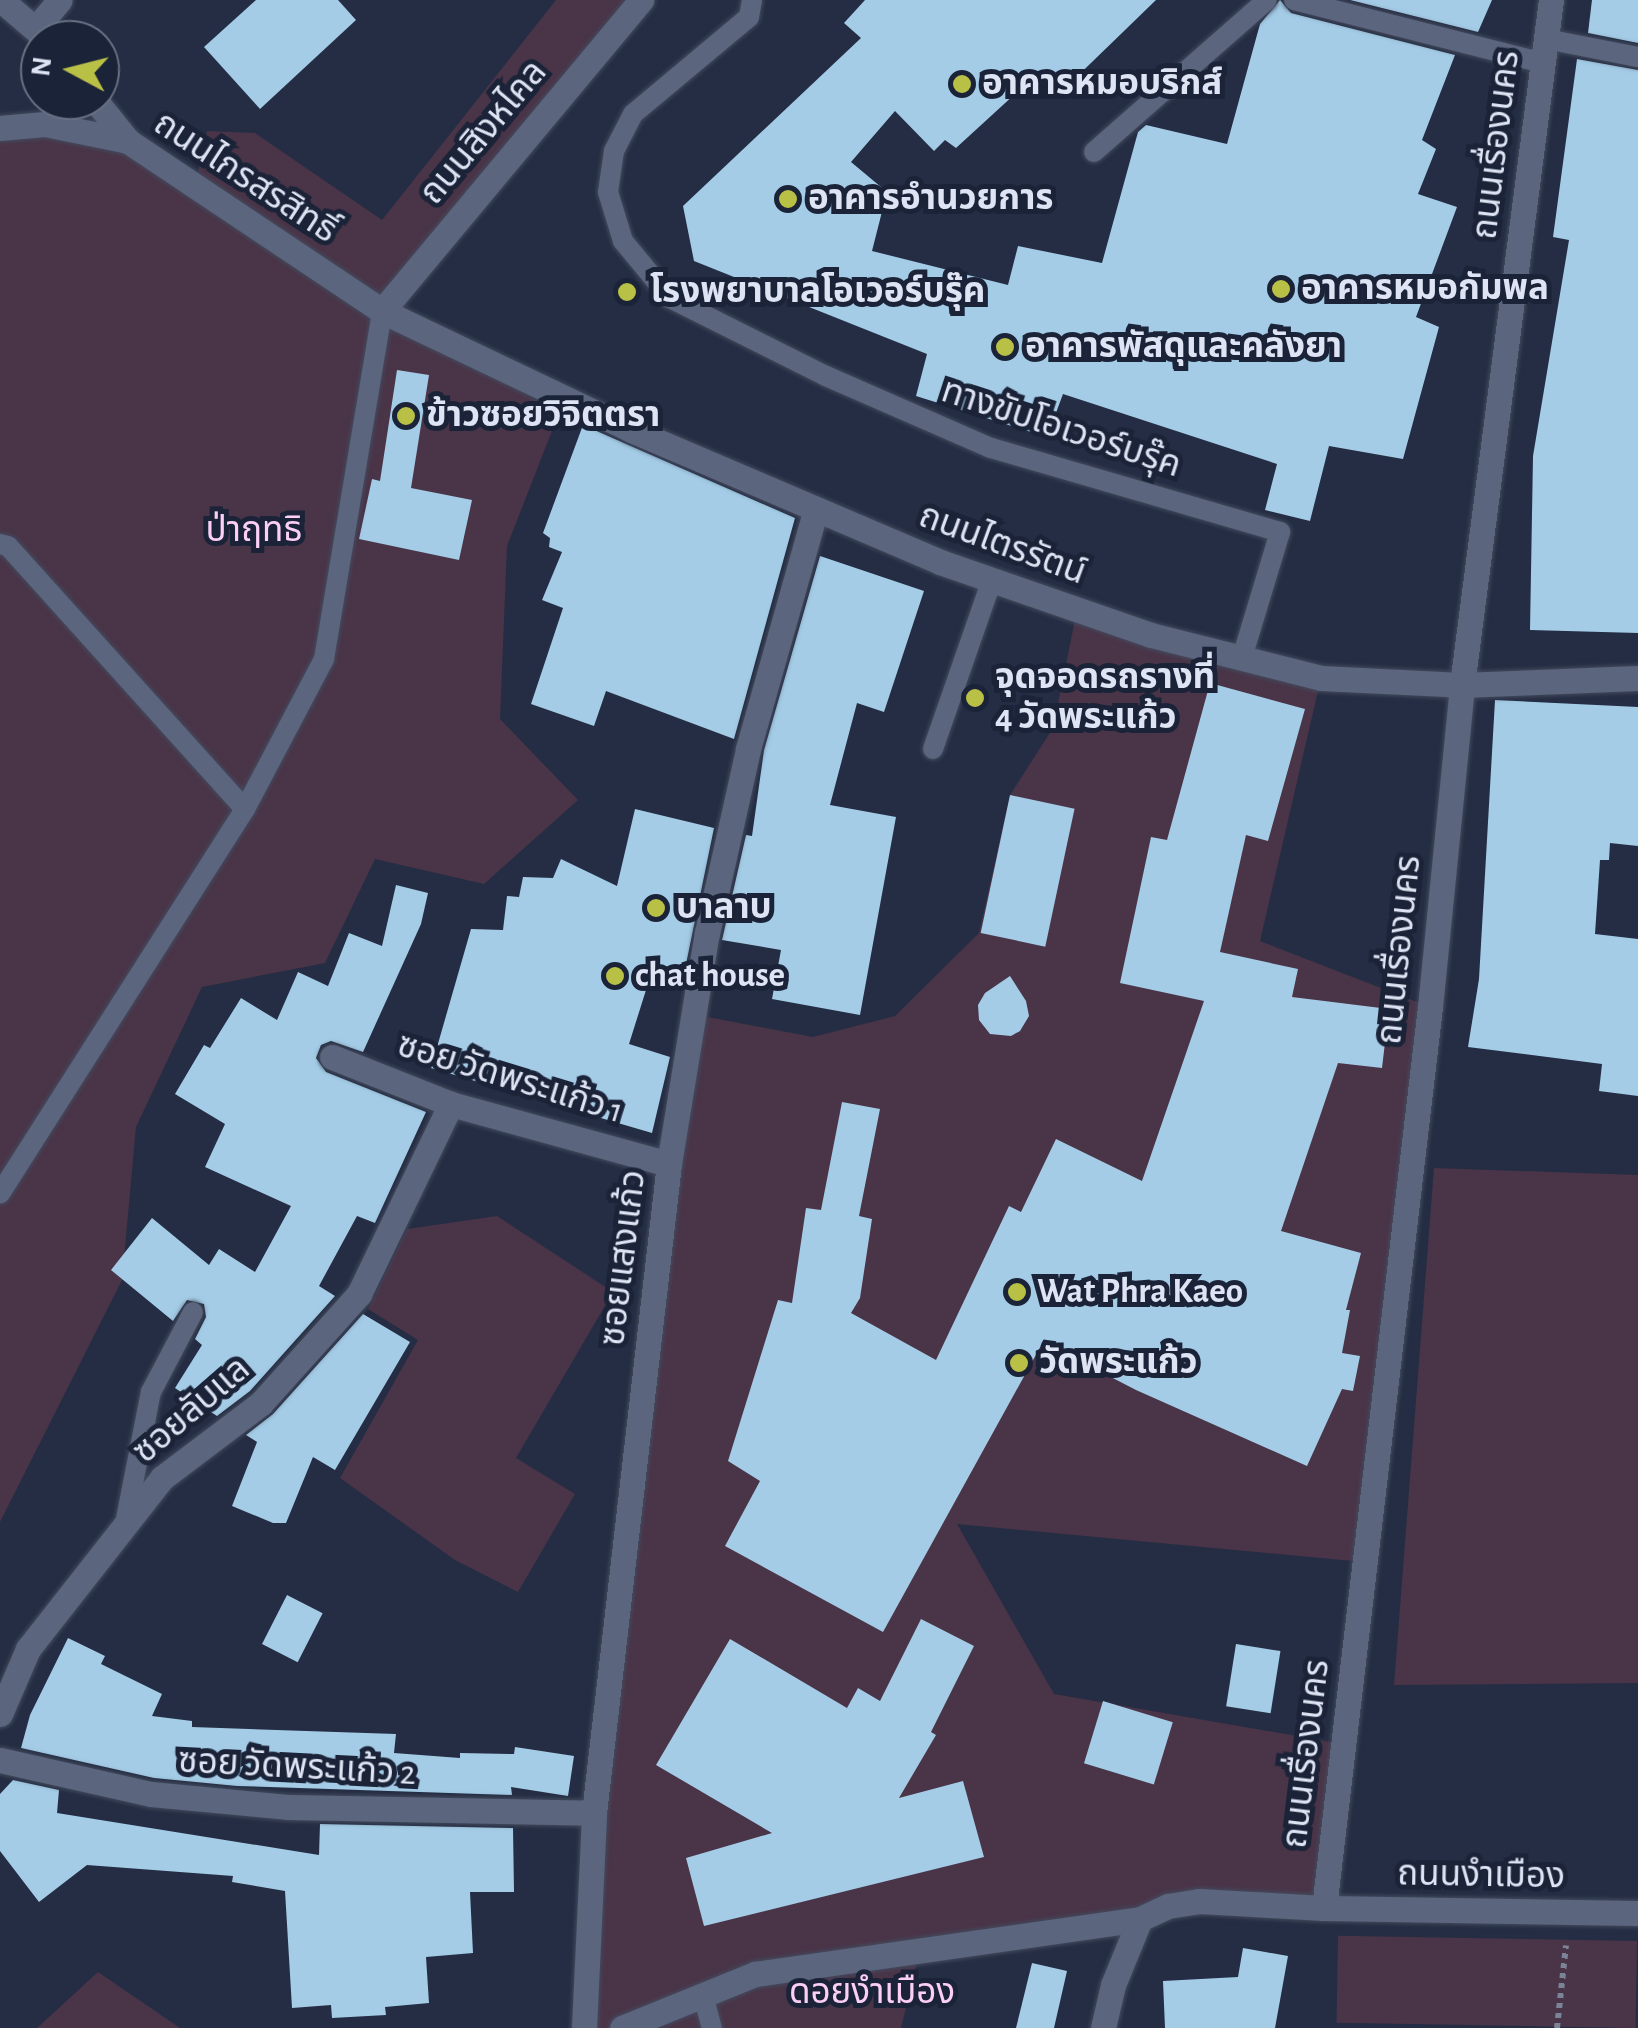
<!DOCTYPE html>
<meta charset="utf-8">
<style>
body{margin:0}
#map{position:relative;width:1638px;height:2028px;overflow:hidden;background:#242d43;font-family:"Alegreya Sans","Noto Sans Thai",sans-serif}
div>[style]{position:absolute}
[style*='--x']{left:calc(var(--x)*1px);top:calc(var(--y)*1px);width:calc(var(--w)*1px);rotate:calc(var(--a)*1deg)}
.green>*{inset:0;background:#4a3448;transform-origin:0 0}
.building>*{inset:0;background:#a4cce6;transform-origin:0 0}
.path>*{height:6px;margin-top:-3px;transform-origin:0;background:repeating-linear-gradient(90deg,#7b8396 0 5px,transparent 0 10px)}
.roads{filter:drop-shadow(0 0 2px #434a5d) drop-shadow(0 0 2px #434a5d)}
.lane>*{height:20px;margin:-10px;padding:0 10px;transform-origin:10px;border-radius:10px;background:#5b657e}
.street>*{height:25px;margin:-12.5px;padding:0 12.5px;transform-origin:12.5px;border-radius:12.5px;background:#5b657e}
.secondary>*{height:25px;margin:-12.5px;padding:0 12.5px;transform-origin:12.5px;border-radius:12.5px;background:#5b657e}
.dots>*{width:28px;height:28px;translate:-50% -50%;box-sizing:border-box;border:5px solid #1b2338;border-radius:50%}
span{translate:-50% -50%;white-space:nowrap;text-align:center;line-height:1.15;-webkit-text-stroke:10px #1b2338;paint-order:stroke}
.poi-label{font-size:35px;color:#dee4f3;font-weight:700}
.left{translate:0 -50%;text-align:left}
.street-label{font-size:35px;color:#dee4f3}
.park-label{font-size:35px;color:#fcd0f6}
.north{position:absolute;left:20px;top:20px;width:100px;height:100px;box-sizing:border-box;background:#1b2338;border:2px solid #697083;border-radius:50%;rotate:277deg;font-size:28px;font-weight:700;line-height:40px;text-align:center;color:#dee4f3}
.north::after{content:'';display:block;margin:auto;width:35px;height:45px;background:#b9c046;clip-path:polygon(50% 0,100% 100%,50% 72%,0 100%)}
</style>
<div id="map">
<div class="green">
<div style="clip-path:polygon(556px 0,636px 0,383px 311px,559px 413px,507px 546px,500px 719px,578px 800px,484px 884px,375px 859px,325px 963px,202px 987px,136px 1127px,122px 1280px,0 1522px,0 128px,128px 141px,195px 185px,207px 131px,255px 133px,382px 220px)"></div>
<div style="clip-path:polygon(1077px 610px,1321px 678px,1260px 941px,1430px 1007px,1364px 1562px,957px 1524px,1054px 1694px,1343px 1744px,1324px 1908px,1140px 1919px,920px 1950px,901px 2028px,585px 2028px,636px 1457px,702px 1016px,813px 1037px,895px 1016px,979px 933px,1010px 795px,1053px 728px)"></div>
<div style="clip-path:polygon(1434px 1168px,1638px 1175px,1638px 1683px,1394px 1685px)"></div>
<div style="clip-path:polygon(497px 1216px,613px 1292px,516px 1458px,575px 1494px,518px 1592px,455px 1560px,340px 1478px,418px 1340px,368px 1309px,407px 1229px)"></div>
<div style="left:1637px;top:1941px;width:87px;height:299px;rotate:91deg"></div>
<div style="clip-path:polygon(98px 1972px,180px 2028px,37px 2028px)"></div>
</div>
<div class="building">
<div style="clip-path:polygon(256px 0,338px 0,356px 20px,260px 109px,204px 47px)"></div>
<div style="clip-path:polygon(865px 0,1156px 0,1059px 94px,1038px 73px,956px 148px,945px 140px,934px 151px,895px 111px,851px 162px,887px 192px,872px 251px,1008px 285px,1018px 246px,1102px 263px,1138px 132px,1146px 125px,1227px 144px,1260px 24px,1280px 0,1291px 13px,1455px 55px,1422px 140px,1436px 149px,1418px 194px,1457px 207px,1416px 317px,1439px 327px,1403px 459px,1329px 446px,1310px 521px,1265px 510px,1277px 464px,1063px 394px,1047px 437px,916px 396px,927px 354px,694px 261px,683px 206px,861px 38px,844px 23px)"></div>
<div style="clip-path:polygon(1350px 0,1492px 0,1478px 32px)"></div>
<div style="clip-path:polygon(1592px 0,1638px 0,1638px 43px,1588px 33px)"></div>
<div style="clip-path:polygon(1577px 59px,1638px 70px,1638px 633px,1530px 630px,1533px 456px,1569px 240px,1553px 237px)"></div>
<div style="clip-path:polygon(397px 370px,429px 375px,411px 488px,472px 500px,459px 560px,359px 539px,372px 479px,380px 481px)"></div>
<div style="clip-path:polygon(583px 425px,795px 518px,734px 739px,606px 691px,594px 726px,531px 704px,563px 608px,542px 600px,562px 552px,549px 547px,550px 538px,543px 533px)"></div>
<div style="clip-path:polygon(820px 556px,924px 591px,884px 712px,857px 703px,830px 805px,896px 817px,860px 1015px,772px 999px,781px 950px,722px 940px,746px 835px,752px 836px,764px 750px)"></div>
<div style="clip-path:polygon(1210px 683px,1305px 709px,1268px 841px,1246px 835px,1220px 952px,1298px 969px,1292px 997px,1389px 1009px,1382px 1068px,1338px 1063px,1281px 1231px,1361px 1253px,1346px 1310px,1350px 1310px,1342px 1353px,1360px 1356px,1353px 1391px,1342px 1389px,1307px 1466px,1136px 1390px,1043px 1342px,883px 1632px,725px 1546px,760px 1481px,728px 1461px,778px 1300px,792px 1303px,806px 1208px,821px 1210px,842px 1102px,880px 1109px,859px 1216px,872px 1219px,860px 1298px,851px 1313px,936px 1360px,1009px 1206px,1021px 1212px,1056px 1139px,1142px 1181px,1204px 1001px,1120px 983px,1151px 837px,1167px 840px)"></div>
<div style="clip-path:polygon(1495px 700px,1638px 707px,1638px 846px,1610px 843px,1609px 860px,1600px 860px,1595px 934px,1638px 939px,1638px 1096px,1599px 1091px,1602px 1064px,1468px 1047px,1479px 979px)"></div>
<div style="left:1010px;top:795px;width:66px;height:141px;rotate:12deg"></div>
<div style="clip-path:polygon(635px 809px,714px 828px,683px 979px,652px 971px,629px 1044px,670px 1057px,652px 1133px,431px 1068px,471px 929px,503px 930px,507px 896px,519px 897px,523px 877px,553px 878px,561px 859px,617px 886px)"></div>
<div style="clip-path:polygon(396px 885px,428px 893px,421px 924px,363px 1052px,331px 1041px,321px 1045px,316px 1058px,326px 1072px,426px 1112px,375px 1223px,357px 1216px,319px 1286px,335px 1296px,250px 1391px,217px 1416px,175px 1388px,202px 1345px,195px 1339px,206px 1317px,204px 1304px,187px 1300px,173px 1321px,111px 1270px,152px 1218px,209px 1265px,219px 1249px,255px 1272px,291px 1206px,205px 1167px,225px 1124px,175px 1094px,204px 1045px,210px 1048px,241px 998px,277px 1020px,298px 972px,328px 986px,349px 933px,382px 946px)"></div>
<div style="clip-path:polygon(1010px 976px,1026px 1001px,1029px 1016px,1020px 1031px,1011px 1036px,990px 1034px,979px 1020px,978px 1005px,985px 993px)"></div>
<div style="clip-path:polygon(363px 1314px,410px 1342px,335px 1470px,313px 1457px,286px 1523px,273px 1523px,232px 1506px,257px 1442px,246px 1435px,273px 1414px)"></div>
<div style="left:287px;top:1595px;width:40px;height:55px;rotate:27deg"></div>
<div style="clip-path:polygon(921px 1619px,974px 1646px,931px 1732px,936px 1735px,899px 1798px,963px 1781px,984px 1857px,704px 1926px,686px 1858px,772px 1833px,656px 1765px,730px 1639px,847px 1708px,858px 1688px,880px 1701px)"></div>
<div style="clip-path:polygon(68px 1638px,105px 1656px,101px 1664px,162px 1694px,152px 1716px,192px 1721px,192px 1727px,396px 1734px,394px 1753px,460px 1758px,460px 1753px,514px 1754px,515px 1747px,574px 1756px,568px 1796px,511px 1787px,512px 1795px,237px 1786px,154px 1778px,21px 1748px,30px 1715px)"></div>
<div style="left:1236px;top:1644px;width:45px;height:63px;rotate:9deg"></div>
<div style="left:1103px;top:1701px;width:73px;height:65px;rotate:17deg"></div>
<div style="clip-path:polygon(13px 1780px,59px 1790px,57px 1813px,319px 1855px,320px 1824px,513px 1828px,514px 1892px,470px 1892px,473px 1953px,426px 1957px,429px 2003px,385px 2007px,386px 2015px,332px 2018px,331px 2005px,292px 2008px,285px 1891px,232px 1882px,233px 1876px,87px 1865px,39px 1902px,0 1851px,0 1794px)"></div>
<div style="clip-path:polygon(1243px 1948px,1288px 1956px,1275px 2028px,1165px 2028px,1163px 1981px,1238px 1977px)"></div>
<div style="clip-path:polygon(1032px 1963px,1067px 1971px,1054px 2028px,1016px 2028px)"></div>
</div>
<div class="path">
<div style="--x:1557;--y:2028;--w:83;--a:-83.8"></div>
</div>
<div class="roads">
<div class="lane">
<div style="--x:752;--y:0;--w:17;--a:100"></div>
<div style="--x:749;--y:17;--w:151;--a:140.1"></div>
<div style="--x:633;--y:114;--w:42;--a:117.2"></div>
<div style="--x:614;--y:151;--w:41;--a:98.3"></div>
<div style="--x:608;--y:192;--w:51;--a:73"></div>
<div style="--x:623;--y:241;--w:74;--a:50.5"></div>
<div style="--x:670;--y:298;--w:174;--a:26.6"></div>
<div style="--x:826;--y:376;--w:180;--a:23.6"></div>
<div style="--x:991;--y:448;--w:301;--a:16.2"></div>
<div style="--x:1280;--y:532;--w:132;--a:106.8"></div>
<div style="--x:1294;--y:0;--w:257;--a:14.2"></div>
<div style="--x:1546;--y:39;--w:94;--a:11.1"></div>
<div style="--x:1094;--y:152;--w:230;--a:-41.3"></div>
<div style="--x:0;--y:544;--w:8;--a:14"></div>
<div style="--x:8;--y:546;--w:354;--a:48"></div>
<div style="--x:245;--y:809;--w:456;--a:122.5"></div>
<div style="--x:933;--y:749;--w:179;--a:-70.8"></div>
<div style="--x:245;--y:809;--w:170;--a:-62.2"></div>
<div style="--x:324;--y:659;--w:353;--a:-80.5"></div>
<div style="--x:125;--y:1524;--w:135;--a:-78.9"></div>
<div style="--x:151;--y:1392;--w:90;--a:-62.3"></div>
<div style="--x:703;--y:1995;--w:34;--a:75"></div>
</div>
<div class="street">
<div style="--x:1;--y:0;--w:62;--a:40.4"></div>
<div style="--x:37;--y:27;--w:35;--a:-50"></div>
<div style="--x:95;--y:100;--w:53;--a:51.2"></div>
<div style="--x:332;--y:1057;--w:128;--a:21.6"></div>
<div style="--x:451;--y:1104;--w:226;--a:15.4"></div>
<div style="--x:0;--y:1714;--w:71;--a:-66.7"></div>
<div style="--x:28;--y:1649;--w:217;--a:-51.9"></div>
<div style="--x:162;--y:1478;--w:124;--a:-37.1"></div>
<div style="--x:261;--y:1403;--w:147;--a:-48"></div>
<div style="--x:359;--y:1294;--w:211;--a:-64.2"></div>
<div style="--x:0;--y:1760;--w:155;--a:12.7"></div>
<div style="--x:151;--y:1794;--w:139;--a:5.4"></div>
<div style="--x:289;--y:1807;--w:305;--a:1.1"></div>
<div style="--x:584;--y:2028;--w:215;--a:-87.3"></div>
<div style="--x:594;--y:1813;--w:653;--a:-83.41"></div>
<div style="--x:669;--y:1164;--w:234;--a:-80.7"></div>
<div style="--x:707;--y:933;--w:189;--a:-77.4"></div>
<div style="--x:748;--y:749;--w:249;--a:-74.2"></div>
</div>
<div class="secondary">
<div style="--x:0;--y:128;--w:45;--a:-5.1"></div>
<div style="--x:45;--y:124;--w:85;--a:11.6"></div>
<div style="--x:128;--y:141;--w:306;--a:33.8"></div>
<div style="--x:382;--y:311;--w:276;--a:25.5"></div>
<div style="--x:631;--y:430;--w:336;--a:23.1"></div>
<div style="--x:940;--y:562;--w:223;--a:19.1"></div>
<div style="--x:1151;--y:635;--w:175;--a:14.2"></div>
<div style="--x:1321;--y:678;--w:141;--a:2.8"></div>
<div style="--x:1462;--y:685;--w:176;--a:-2.3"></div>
<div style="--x:382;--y:311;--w:405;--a:-50.2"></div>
<div style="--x:1324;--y:1908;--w:907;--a:-83.29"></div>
<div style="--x:1430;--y:1007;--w:324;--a:-84.3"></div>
<div style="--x:1462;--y:685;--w:691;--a:-82.6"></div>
<div style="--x:622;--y:2028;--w:144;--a:-22.1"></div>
<div style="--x:755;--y:1974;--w:389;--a:-8.1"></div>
<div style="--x:1140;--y:1919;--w:31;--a:-25"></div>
<div style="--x:1168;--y:1906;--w:31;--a:-9"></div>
<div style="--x:1199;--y:1901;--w:125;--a:3.2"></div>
<div style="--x:1324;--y:1908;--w:314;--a:0.9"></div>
<div style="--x:1103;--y:2028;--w:44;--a:-76.9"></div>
<div style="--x:1113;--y:1985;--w:71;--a:-67.8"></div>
</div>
</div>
<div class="dots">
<div style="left:962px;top:84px;background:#b9c046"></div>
<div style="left:788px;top:199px;background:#b9c046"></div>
<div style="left:1281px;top:289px;background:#b9c046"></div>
<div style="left:627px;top:292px;background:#b9c046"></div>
<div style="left:1005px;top:347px;background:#b9c046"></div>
<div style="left:406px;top:416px;background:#b9c046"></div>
<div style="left:975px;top:698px;background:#b9c046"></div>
<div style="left:656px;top:908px;background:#b9c046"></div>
<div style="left:615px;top:976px;background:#b9c046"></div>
<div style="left:1017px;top:1292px;background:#b9c046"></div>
<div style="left:1019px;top:1363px;background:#b9c046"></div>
</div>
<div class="poi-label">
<span class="left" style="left:982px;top:84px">อาคารหมอบริกส์</span>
<span class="left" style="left:808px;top:199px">อาคารอำนวยการ</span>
<span class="left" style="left:1301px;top:289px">อาคารหมอกัมพล</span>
<span class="left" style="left:650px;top:292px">โรงพยาบาลโอเวอร์บรุ๊ค</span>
<span class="left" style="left:1025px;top:347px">อาคารพัสดุและคลังยา</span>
<span class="left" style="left:426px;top:416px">ข้าวซอยวิจิตตรา</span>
<span class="left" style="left:995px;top:698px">จุดจอดรถรางที่<br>4 วัดพระแก้ว</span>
<span class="left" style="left:676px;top:908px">บาลาบ</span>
<span class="left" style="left:635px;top:976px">chat house</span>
<span class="left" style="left:1037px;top:1292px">Wat Phra Kaeo</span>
<span class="left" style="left:1039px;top:1363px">วัดพระแก้ว</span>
</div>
<div class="street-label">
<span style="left:484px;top:133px;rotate:-50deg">ถนนสิงหไคล</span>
<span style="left:1497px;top:145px;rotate:-83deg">ถนนเรื่องนคร</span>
<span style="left:245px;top:178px;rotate:33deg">ถนนไกรสรสิทธิ์</span>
<span style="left:1061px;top:429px;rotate:18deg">ทางขับโอเวอร์บรุ๊ค</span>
<span style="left:1002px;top:545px;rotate:20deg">ถนนไตรรัตน์</span>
<span style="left:1400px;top:950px;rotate:-84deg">ถนนเรื่องนคร</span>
<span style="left:510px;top:1079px;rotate:17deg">ซอย วัดพระแก้ว 1</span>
<span style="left:624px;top:1258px;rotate:-83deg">ซอยแสงแก้ว</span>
<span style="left:192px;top:1411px;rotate:-41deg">ซอยลับแล</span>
<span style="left:1307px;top:1754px;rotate:-83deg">ถนนเรื่องนคร</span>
<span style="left:297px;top:1768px;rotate:3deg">ซอย วัดพระแก้ว 2</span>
<span style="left:1481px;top:1876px;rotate:1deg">ถนนงำเมือง</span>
</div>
<div class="park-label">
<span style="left:254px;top:531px">ป่าฤทธิ</span>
<span style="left:872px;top:1993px">ดอยงำเมือง</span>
</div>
<div class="north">N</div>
</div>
